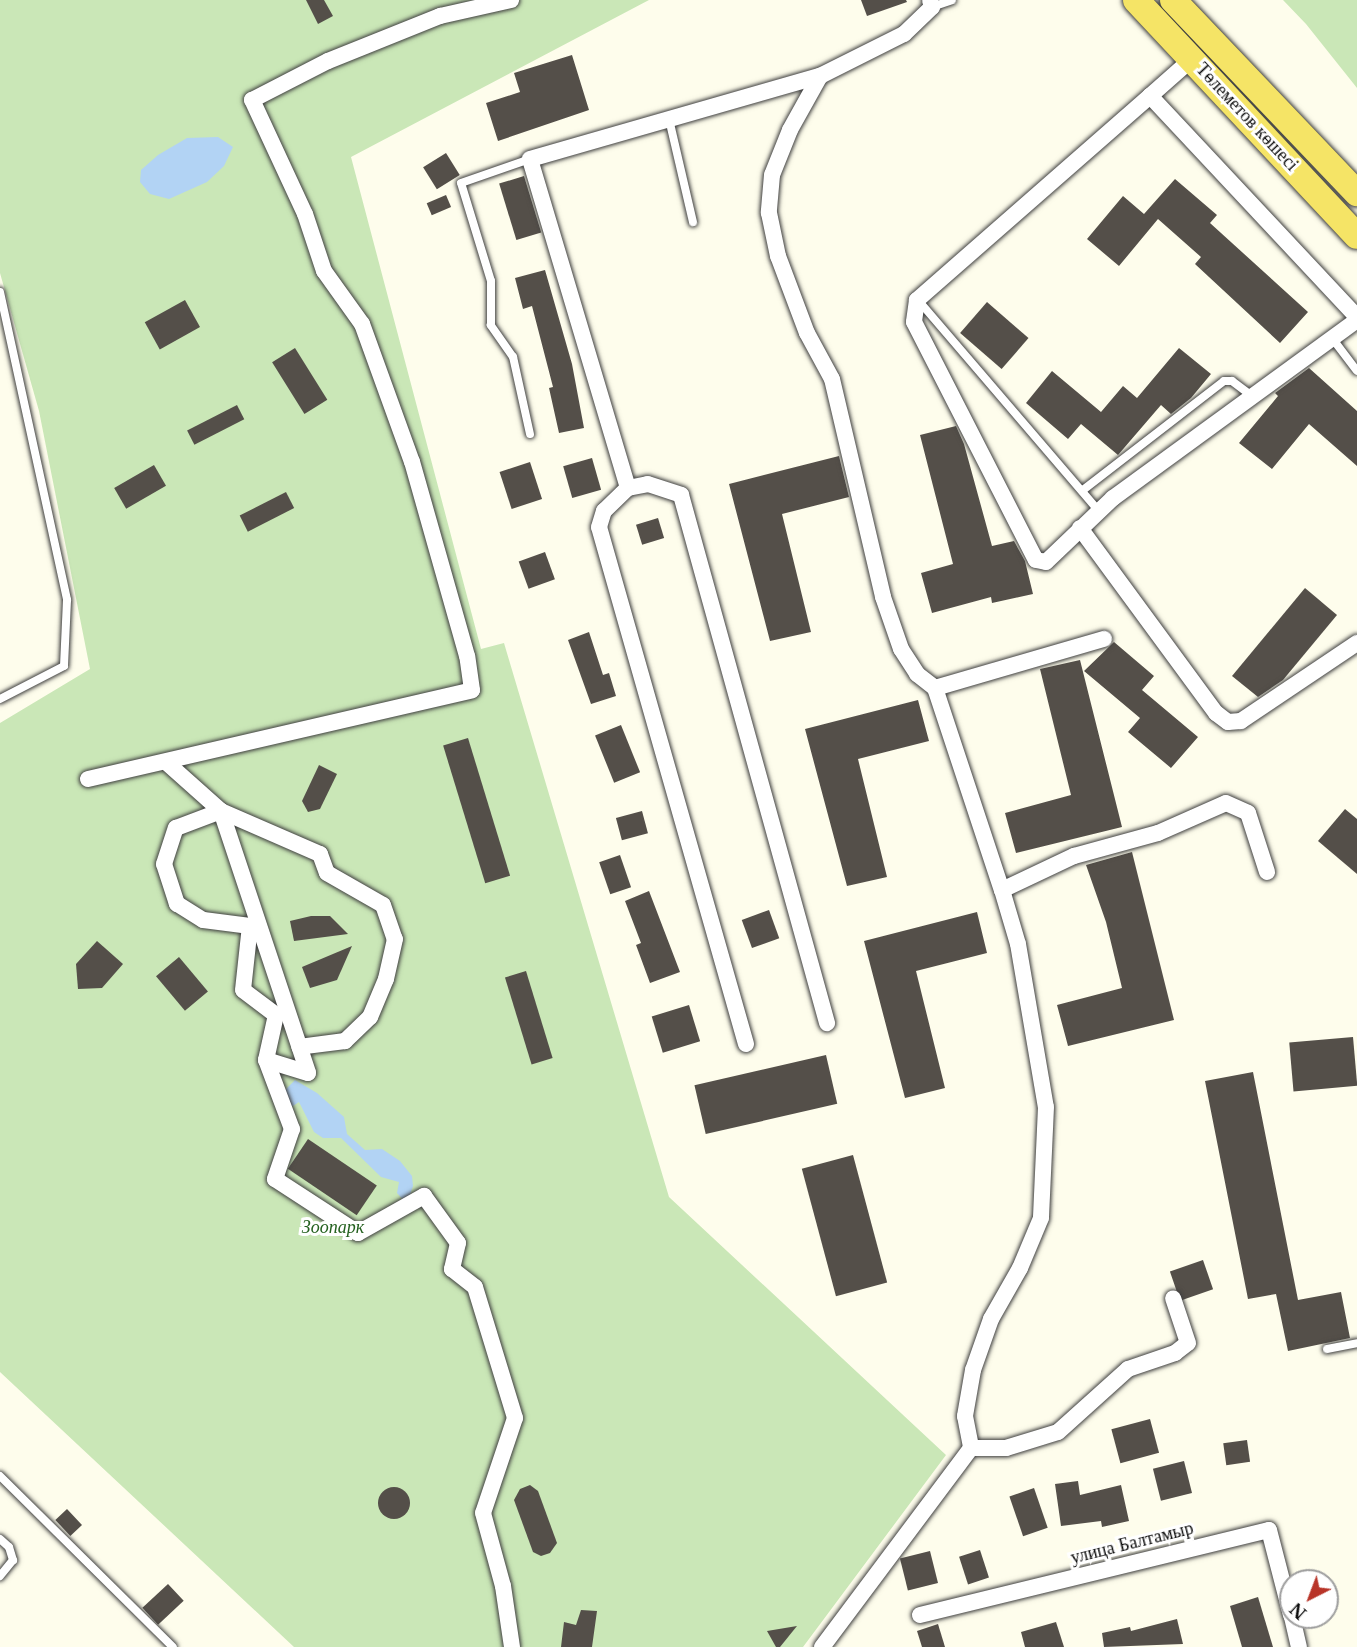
<!DOCTYPE html>
<meta charset="utf-8">
<style>
body{margin:0}
#map{position:relative;width:1357px;height:1647px;overflow:hidden;background:#fefdec;font-family:"Libre Baskerville",serif}
div>[style]{position:absolute}
[style*='--x']{left:calc(var(--x)*1px);top:calc(var(--y)*1px);width:calc(var(--w)*1px);rotate:calc(var(--a)*1deg)}
.green>*{inset:0;background:#cae7b7}
.water>*{inset:0;background:#b2d3f4}
.building>*{inset:0;background:#544f49;transform-origin:0 0}
.round{border-radius:50%}
.roads{filter:drop-shadow(0 0 2px #3f3f3f) drop-shadow(0 0 2px #3f3f3f)}
.service>*{height:8px;margin:-4px;padding:0 4px;transform-origin:4px;border-radius:4px;background:#fff}
.minor>*{height:16px;margin:-8px;padding:0 8px;transform-origin:8px;border-radius:8px;background:#fff}
.primary>*{height:26px;margin:-13px;padding:0 13px;transform-origin:13px;border-radius:13px;background:#f5e466}
span{translate:-50% -50%;white-space:nowrap;text-align:center;line-height:1.15;-webkit-text-stroke:6px #fff;paint-order:stroke}
.street-label{font-size:18px;color:#0c0c0c}
.park-label{font-size:18px;color:#24611f;font-style:italic}
.north{position:absolute;left:1279px;top:1569px;width:60px;height:60px;box-sizing:border-box;background:#fff;border:2px solid #9e9e9e;border-radius:50%;rotate:222deg;font-size:16px;font-weight:700;line-height:24px;text-align:center;color:#0c0c0c}
.north::after{content:'';display:block;margin:auto;width:21px;height:27px;background:#b83428;clip-path:polygon(50% 0,100% 100%,50% 72%,0 100%)}
</style>
<div id="map">
<div class="green">
<div style="clip-path:polygon(0 0,649px 0,351px 157px,481px 649px,504px 643px,669px 1197px,946px 1455px,803px 1647px,294px 1647px,0 1372px,0 723px,90px 669px,39px 411px,0 273px)"></div>
<div style="clip-path:polygon(1283px 0,1357px 0,1357px 88px,1306px 24px)"></div>
</div>
<div class="water">
<div style="clip-path:polygon(218px 137px,233px 147px,224px 166px,207px 182px,169px 199px,150px 194px,140px 182px,141px 170px,158px 155px,187px 138px)"></div>
<div style="clip-path:polygon(295px 1080px,317px 1093px,344px 1117px,347px 1134px,365px 1150px,382px 1149px,400px 1161px,412px 1176px,413px 1186px,407px 1204px,397px 1193px,399px 1182px,381px 1177px,341px 1138px,323px 1138px,314px 1132px,299px 1102px,290px 1108px,280px 1095px)"></div>
</div>
<div class="building">
<div style="clip-path:polygon(306px 0,324px 0,333px 16px,318px 24px)"></div>
<div style="clip-path:polygon(861px 0,906px 0,907px 2px,867px 16px)"></div>
<div style="clip-path:polygon(572px 55px,589px 110px,498px 141px,486px 103px,520px 92px,514px 73px)"></div>
<div style="left:446px;top:153px;width:26px;height:27px;rotate:58deg"></div>
<div style="left:524px;top:176px;width:59px;height:26px;rotate:73deg"></div>
<div style="clip-path:polygon(1175px 179px,1217px 215px,1210px 223px,1308px 312px,1280px 343px,1195px 264px,1201px 257px,1158px 219px,1119px 266px,1087px 239px,1123px 196px,1144px 214px)"></div>
<div style="left:446px;top:195px;width:13px;height:21px;rotate:67deg"></div>
<div style="clip-path:polygon(545px 270px,572px 364px,584px 428px,559px 433px,549px 388px,553px 387px,532px 306px,523px 309px,515px 278px)"></div>
<div style="left:185px;top:300px;width:31px;height:46px;rotate:61deg"></div>
<div style="left:987px;top:302px;width:55px;height:41px;rotate:41deg"></div>
<div style="left:295px;top:348px;width:61px;height:27px;rotate:58deg"></div>
<div style="clip-path:polygon(1179px 348px,1211px 374px,1191px 398px,1171px 414px,1161px 405px,1118px 455px,1081px 424px,1068px 439px,1026px 403px,1052px 371px,1101px 412px,1123px 386px,1137px 398px)"></div>
<div style="clip-path:polygon(1309px 368px,1357px 411px,1357px 466px,1309px 424px,1272px 469px,1239px 443px,1278px 396px,1275px 393px)"></div>
<div style="left:237px;top:405px;width:16px;height:56px;rotate:63deg"></div>
<div style="clip-path:polygon(956px 426px,964px 444px,992px 546px,1014px 541px,1025px 561px,1033px 594px,992px 603px,991px 597px,932px 613px,921px 573px,953px 564px,920px 435px)"></div>
<div style="clip-path:polygon(839px 456px,849px 497px,782px 514px,811px 632px,770px 641px,729px 484px)"></div>
<div style="left:592px;top:458px;width:33px;height:30px;rotate:74deg"></div>
<div style="left:530px;top:462px;width:39px;height:32px;rotate:72deg"></div>
<div style="left:154px;top:465px;width:24px;height:46px;rotate:60deg"></div>
<div style="left:286px;top:492px;width:18px;height:52px;rotate:63deg"></div>
<div style="left:658px;top:518px;width:21px;height:23px;rotate:73deg"></div>
<div style="left:545px;top:552px;width:29px;height:28px;rotate:70deg"></div>
<div style="clip-path:polygon(1305px 588px,1337px 615px,1283px 680px,1258px 697px,1232px 676px)"></div>
<div style="clip-path:polygon(589px 632px,603px 675px,609px 673px,616px 696px,591px 704px,568px 640px)"></div>
<div style="clip-path:polygon(1114px 642px,1154px 676px,1142px 690px,1198px 737px,1171px 768px,1128px 732px,1140px 718px,1084px 671px)"></div>
<div style="clip-path:polygon(1080px 660px,1122px 827px,1016px 853px,1005px 813px,1071px 795px,1040px 669px)"></div>
<div style="clip-path:polygon(918px 700px,929px 741px,858px 759px,887px 877px,847px 886px,805px 729px)"></div>
<div style="left:621px;top:725px;width:51px;height:28px;rotate:68deg"></div>
<div style="left:468px;top:738px;width:144px;height:26px;rotate:73deg"></div>
<div style="clip-path:polygon(319px 765px,337px 774px,320px 809px,308px 812px,302px 801px)"></div>
<div style="clip-path:polygon(1345px 809px,1357px 819px,1357px 874px,1318px 841px)"></div>
<div style="left:642px;top:811px;width:23px;height:27px;rotate:75deg"></div>
<div style="clip-path:polygon(1132px 852px,1174px 1020px,1068px 1046px,1057px 1005px,1122px 988px,1106px 922px,1086px 865px)"></div>
<div style="left:620px;top:855px;width:34px;height:22px;rotate:71deg"></div>
<div style="clip-path:polygon(649px 891px,680px 972px,650px 983px,636px 945px,641px 943px,625px 901px)"></div>
<div style="left:769px;top:910px;width:30px;height:29px;rotate:70deg"></div>
<div style="clip-path:polygon(977px 912px,987px 953px,916px 971px,945px 1088px,905px 1098px,864px 941px)"></div>
<div style="clip-path:polygon(311px 916px,330px 916px,348px 934px,294px 941px,290px 921px)"></div>
<div style="clip-path:polygon(97px 941px,123px 964px,102px 988px,78px 989px,76px 964px)"></div>
<div style="clip-path:polygon(352px 946px,337px 980px,310px 988px,302px 967px)"></div>
<div style="left:179px;top:957px;width:45px;height:30px;rotate:50deg"></div>
<div style="left:526px;top:971px;width:91px;height:22px;rotate:73deg"></div>
<div style="left:689px;top:1005px;width:38px;height:39px;rotate:73deg"></div>
<div style="left:1353px;top:1037px;width:49px;height:64px;rotate:85deg"></div>
<div style="left:826px;top:1055px;width:50px;height:135px;rotate:77deg"></div>
<div style="clip-path:polygon(1253px 1072px,1298px 1300px,1341px 1292px,1350px 1338px,1288px 1351px,1276px 1294px,1248px 1299px,1205px 1081px)"></div>
<div style="left:308px;top:1139px;width:83px;height:36px;rotate:34deg"></div>
<div style="left:853px;top:1155px;width:132px;height:53px;rotate:75deg"></div>
<div style="left:1203px;top:1260px;width:31px;height:35px;rotate:71deg"></div>
<div style="left:1150px;top:1419px;width:35px;height:40px;rotate:75deg"></div>
<div style="left:1247px;top:1440px;width:22px;height:24px;rotate:82deg"></div>
<div style="left:1184px;top:1461px;width:33px;height:32px;rotate:76deg"></div>
<div style="clip-path:polygon(1078px 1481px,1080px 1495px,1121px 1485px,1129px 1521px,1102px 1527px,1101px 1521px,1061px 1526px,1055px 1484px)"></div>
<div style="clip-path:polygon(530px 1485px,538px 1491px,557px 1543px,550px 1553px,541px 1556px,533px 1552px,514px 1500px,520px 1489px)"></div>
<div class="round" style="left:378px;top:1487px;width:32px;height:32px"></div>
<div style="left:1034px;top:1488px;width:42px;height:26px;rotate:71deg"></div>
<div style="left:67px;top:1509px;width:22px;height:16px;rotate:47deg"></div>
<div style="left:980px;top:1550px;width:29px;height:22px;rotate:72deg"></div>
<div style="left:930px;top:1551px;width:33px;height:31px;rotate:76deg"></div>
<div style="left:168px;top:1584px;width:23px;height:35px;rotate:47deg"></div>
<div style="clip-path:polygon(1258px 1597px,1273px 1647px,1242px 1647px,1230px 1606px)"></div>
<div style="clip-path:polygon(581px 1610px,597px 1611px,592px 1647px,561px 1647px,564px 1622px,576px 1625px)"></div>
<div style="clip-path:polygon(1177px 1619px,1183px 1644px,1104px 1647px,1102px 1633px,1130px 1627px,1131px 1631px)"></div>
<div style="clip-path:polygon(1056px 1622px,1064px 1647px,1025px 1647px,1021px 1632px)"></div>
<div style="clip-path:polygon(938px 1624px,945px 1647px,922px 1647px,917px 1631px)"></div>
<div style="clip-path:polygon(797px 1626px,780px 1647px,776px 1647px,767px 1631px)"></div>
</div>
<div class="roads">
<div class="service">
<div style="--x:932;--y:7;--w:21;--a:-19"></div>
<div style="--x:669;--y:119;--w:106;--a:76.9"></div>
<div style="--x:0;--y:292;--w:315;--a:77.7"></div>
<div style="--x:67;--y:600;--w:66;--a:92.6"></div>
<div style="--x:64;--y:666;--w:72;--a:152.7"></div>
<div style="--x:918;--y:300;--w:278;--a:49.4"></div>
<div style="--x:1332;--y:338;--w:41;--a:52.9"></div>
<div style="--x:530;--y:434;--w:79;--a:-102.4"></div>
<div style="--x:513;--y:357;--w:39;--a:-125"></div>
<div style="--x:491;--y:325;--w:44;--a:-90"></div>
<div style="--x:491;--y:281;--w:102;--a:-107"></div>
<div style="--x:461;--y:183;--w:73;--a:-19.2"></div>
<div style="--x:1083;--y:490;--w:178;--a:-37.7"></div>
<div style="--x:1224;--y:381;--w:8;--a:0"></div>
<div style="--x:1232;--y:381;--w:25;--a:37"></div>
<div style="--x:1327;--y:1349;--w:31;--a:-11"></div>
<div style="--x:0;--y:1476;--w:243;--a:44.7"></div>
<div style="--x:0;--y:1539;--w:12;--a:42"></div>
<div style="--x:9;--y:1547;--w:14;--a:73"></div>
<div style="--x:13;--y:1560;--w:21;--a:129"></div>
</div>
<div class="minor">
<div style="--x:820;--y:76;--w:62;--a:119.1"></div>
<div style="--x:790;--y:130;--w:48;--a:111.8"></div>
<div style="--x:772;--y:175;--w:38;--a:95"></div>
<div style="--x:769;--y:213;--w:44;--a:78.2"></div>
<div style="--x:778;--y:256;--w:82;--a:69.4"></div>
<div style="--x:807;--y:333;--w:52;--a:61.5"></div>
<div style="--x:832;--y:379;--w:224;--a:76.8"></div>
<div style="--x:883;--y:597;--w:55;--a:70.9"></div>
<div style="--x:901;--y:649;--w:30;--a:57"></div>
<div style="--x:917;--y:674;--w:23;--a:38"></div>
<div style="--x:935;--y:688;--w:213;--a:71.7"></div>
<div style="--x:1002;--y:890;--w:56;--a:73.5"></div>
<div style="--x:1018;--y:944;--w:165;--a:80.3"></div>
<div style="--x:1046;--y:1107;--w:111;--a:92.6"></div>
<div style="--x:1041;--y:1218;--w:54;--a:112.8"></div>
<div style="--x:1020;--y:1268;--w:59;--a:119.6"></div>
<div style="--x:991;--y:1319;--w:54;--a:109.4"></div>
<div style="--x:973;--y:1370;--w:47;--a:99.9"></div>
<div style="--x:965;--y:1416;--w:33;--a:79"></div>
<div style="--x:971;--y:1448;--w:249;--a:126.8"></div>
<div style="--x:1150;--y:96;--w:57;--a:-41.5"></div>
<div style="--x:1357;--y:317;--w:303;--a:-133.1"></div>
<div style="--x:1150;--y:96;--w:310;--a:138.8"></div>
<div style="--x:917;--y:300;--w:22;--a:98"></div>
<div style="--x:914;--y:322;--w:267;--a:62.9"></div>
<div style="--x:1036;--y:560;--w:10;--a:11"></div>
<div style="--x:1046;--y:562;--w:93;--a:-43.7"></div>
<div style="--x:1113;--y:498;--w:302;--a:-36.1"></div>
<div style="--x:628;--y:488;--w:343;--a:-106.6"></div>
<div style="--x:530;--y:159;--w:302;--a:-16"></div>
<div style="--x:820;--y:76;--w:94;--a:-26.6"></div>
<div style="--x:904;--y:34;--w:39;--a:-44"></div>
<div style="--x:932;--y:7;--w:7;--a:-106"></div>
<div style="--x:1080;--y:528;--w:230;--a:53.7"></div>
<div style="--x:1216;--y:713;--w:15;--a:37"></div>
<div style="--x:1228;--y:722;--w:13;--a:-4"></div>
<div style="--x:1241;--y:721;--w:140;--a:-33.9"></div>
<div style="--x:935;--y:688;--w:176;--a:-16.2"></div>
<div style="--x:166;--y:762;--w:74;--a:41.7"></div>
<div style="--x:221;--y:811;--w:276;--a:71.6"></div>
<div style="--x:308;--y:1073;--w:44;--a:-162.8"></div>
<div style="--x:266;--y:1060;--w:46;--a:-77.5"></div>
<div style="--x:276;--y:1015;--w:41;--a:-142.9"></div>
<div style="--x:243;--y:990;--w:64;--a:-83.8"></div>
<div style="--x:250;--y:926;--w:47;--a:-172.7"></div>
<div style="--x:203;--y:920;--w:31;--a:-148"></div>
<div style="--x:177;--y:904;--w:42;--a:-108"></div>
<div style="--x:164;--y:864;--w:38;--a:-72"></div>
<div style="--x:176;--y:828;--w:48;--a:-20.7"></div>
<div style="--x:221;--y:811;--w:108;--a:23.5"></div>
<div style="--x:320;--y:854;--w:20;--a:70"></div>
<div style="--x:327;--y:873;--w:64;--a:29.7"></div>
<div style="--x:383;--y:905;--w:36;--a:71"></div>
<div style="--x:395;--y:939;--w:41;--a:102.7"></div>
<div style="--x:386;--y:979;--w:41;--a:112.8"></div>
<div style="--x:370;--y:1017;--w:35;--a:136"></div>
<div style="--x:345;--y:1041;--w:46;--a:172.6"></div>
<div style="--x:88;--y:779;--w:394;--a:-13"></div>
<div style="--x:472;--y:690;--w:34;--a:-98"></div>
<div style="--x:467;--y:656;--w:202;--a:-105.8"></div>
<div style="--x:412;--y:462;--w:147;--a:-109.9"></div>
<div style="--x:362;--y:324;--w:65;--a:-125.6"></div>
<div style="--x:324;--y:271;--w:60;--a:-108.4"></div>
<div style="--x:305;--y:214;--w:126;--a:-114.9"></div>
<div style="--x:252;--y:100;--w:85;--a:-27.2"></div>
<div style="--x:328;--y:61;--w:121;--a:-21.9"></div>
<div style="--x:440;--y:16;--w:73;--a:-12.7"></div>
<div style="--x:1002;--y:890;--w:80;--a:-25.3"></div>
<div style="--x:1074;--y:856;--w:87;--a:-15.3"></div>
<div style="--x:1158;--y:833;--w:74;--a:-23.8"></div>
<div style="--x:1226;--y:803;--w:24;--a:24"></div>
<div style="--x:1248;--y:813;--w:62;--a:72.1"></div>
<div style="--x:746;--y:1044;--w:537;--a:-105.87"></div>
<div style="--x:599;--y:527;--w:17;--a:-73"></div>
<div style="--x:604;--y:511;--w:33;--a:-44"></div>
<div style="--x:628;--y:488;--w:20;--a:-11"></div>
<div style="--x:648;--y:484;--w:35;--a:18"></div>
<div style="--x:681;--y:495;--w:548;--a:74.54"></div>
<div style="--x:266;--y:1060;--w:74;--a:69.4"></div>
<div style="--x:292;--y:1129;--w:53;--a:108.8"></div>
<div style="--x:275;--y:1179;--w:99;--a:33"></div>
<div style="--x:358;--y:1233;--w:76;--a:-29.3"></div>
<div style="--x:424;--y:1196;--w:58;--a:54.1"></div>
<div style="--x:458;--y:1243;--w:27;--a:103"></div>
<div style="--x:452;--y:1269;--w:29;--a:38"></div>
<div style="--x:475;--y:1287;--w:137;--a:73"></div>
<div style="--x:515;--y:1418;--w:100;--a:108.6"></div>
<div style="--x:483;--y:1513;--w:76;--a:74.7"></div>
<div style="--x:503;--y:1586;--w:62;--a:81.6"></div>
<div style="--x:971;--y:1448;--w:35;--a:0"></div>
<div style="--x:1006;--y:1448;--w:54;--a:-17.1"></div>
<div style="--x:1058;--y:1432;--w:94;--a:-42"></div>
<div style="--x:1128;--y:1369;--w:50;--a:-18.8"></div>
<div style="--x:1175;--y:1353;--w:16;--a:-38"></div>
<div style="--x:1188;--y:1343;--w:47;--a:-108.4"></div>
<div style="--x:920;--y:1615;--w:359;--a:-13.7"></div>
<div style="--x:1269;--y:1530;--w:88;--a:75.5"></div>
<div style="--x:1292;--y:1617;--w:31;--a:77"></div>
</div>
<div class="primary">
<div style="--x:1136;--y:0;--w:323;--a:46.9"></div>
<div style="--x:1173;--y:0;--w:267;--a:46.4"></div>
</div>
</div>
<div class="street-label">
<span style="left:1247px;top:117px;rotate:47deg">Төлеметов көшесі</span>
<span style="left:1132px;top:1543px;rotate:-14deg">улица Балтамыр</span>
</div>
<div class="park-label">
<span style="left:333px;top:1227px">Зоопарк</span>
</div>
<div class="north">N</div>
</div>
